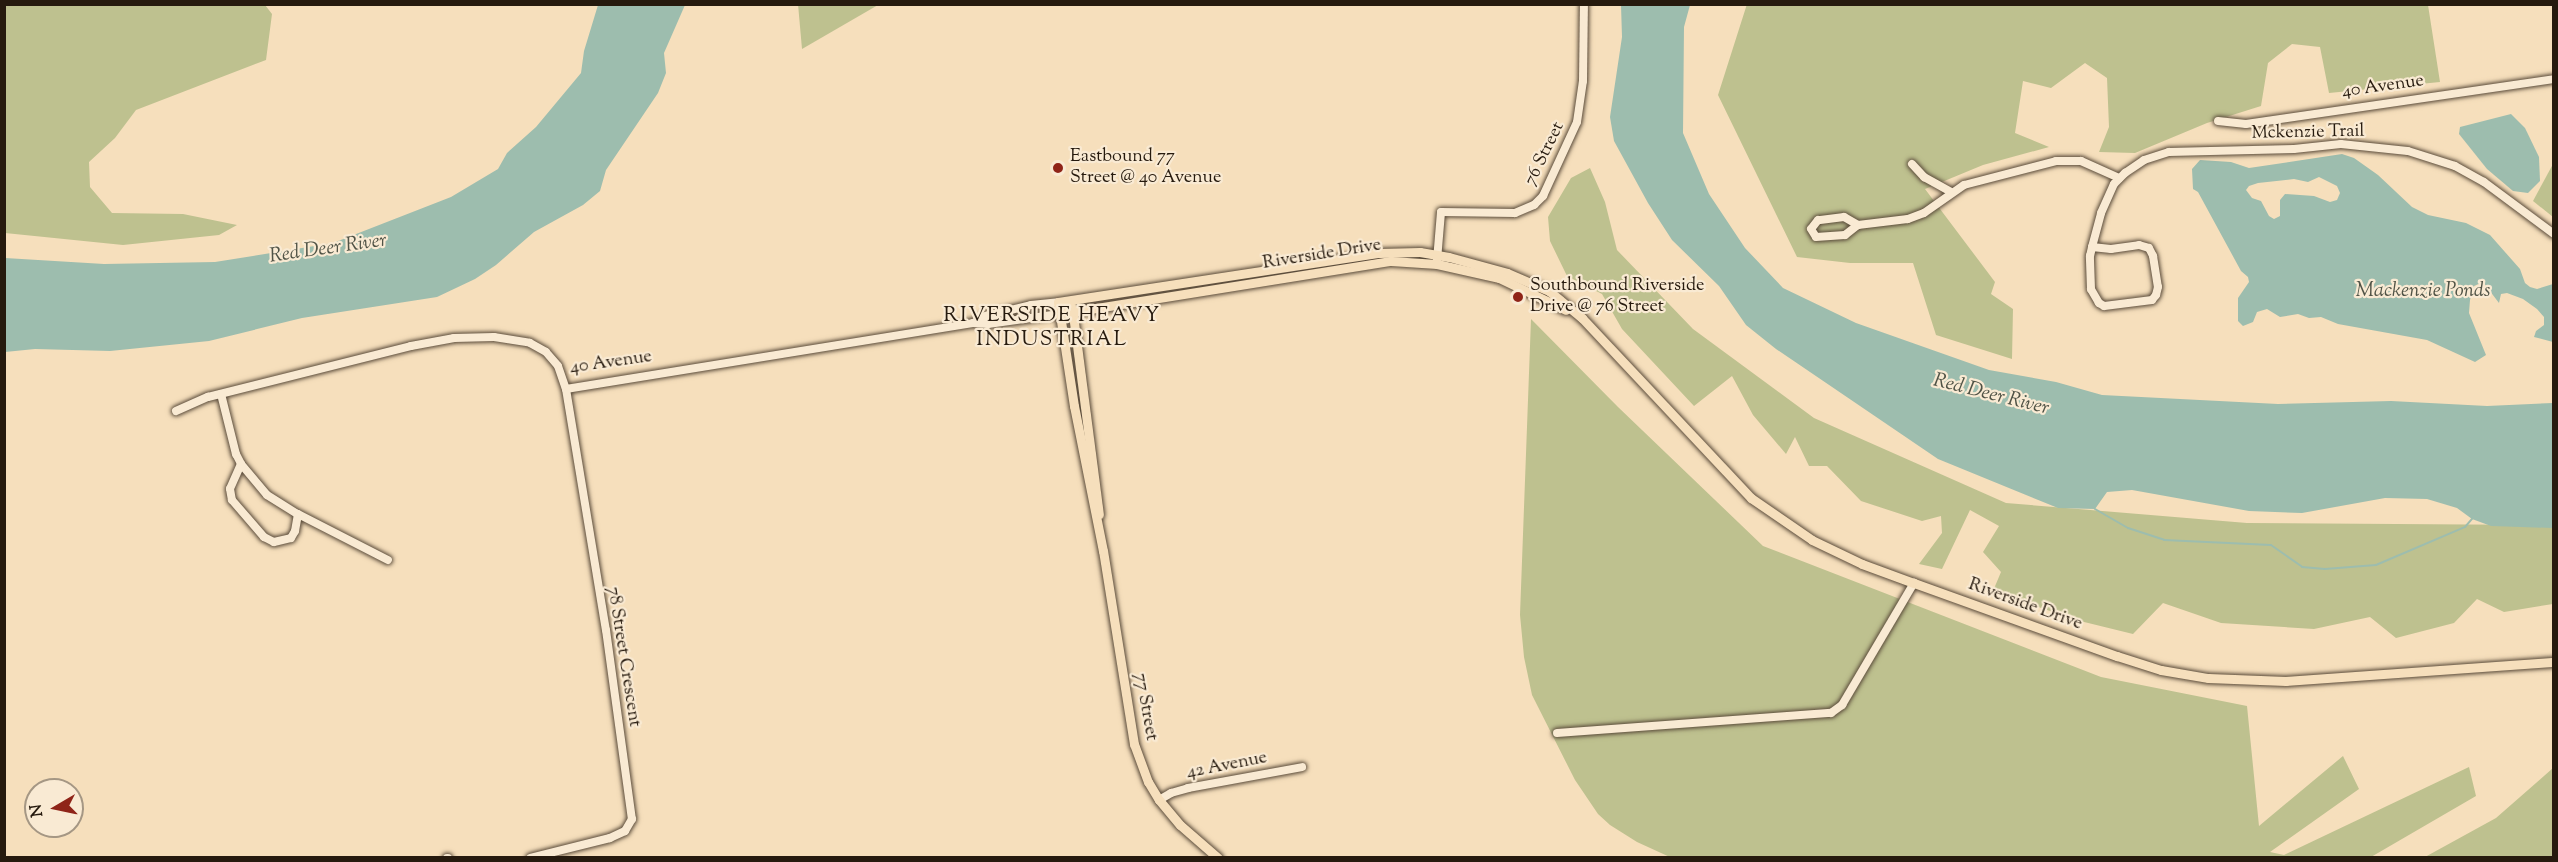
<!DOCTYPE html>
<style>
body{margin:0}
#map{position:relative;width:2558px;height:862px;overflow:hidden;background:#f6dfbc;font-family:"Sorts Mill Goudy",serif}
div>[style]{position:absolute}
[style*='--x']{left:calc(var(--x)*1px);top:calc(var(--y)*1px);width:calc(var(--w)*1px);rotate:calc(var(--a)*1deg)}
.green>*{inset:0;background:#bec18f}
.water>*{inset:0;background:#9dbdae}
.stream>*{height:2px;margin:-1px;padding:0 1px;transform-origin:1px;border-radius:1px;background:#9dbdae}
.roads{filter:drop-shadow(0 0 2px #5a4b3a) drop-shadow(0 0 2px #5a4b3a)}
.minor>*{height:8px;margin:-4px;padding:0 4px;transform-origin:4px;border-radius:4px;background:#f9ead3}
.major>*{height:9px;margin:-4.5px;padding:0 4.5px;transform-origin:4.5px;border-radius:4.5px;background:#f6dfbc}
.dots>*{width:16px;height:16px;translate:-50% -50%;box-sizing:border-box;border:3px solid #f9ead3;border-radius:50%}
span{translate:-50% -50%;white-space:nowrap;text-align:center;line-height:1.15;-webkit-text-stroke:4.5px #f9ead3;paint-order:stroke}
.street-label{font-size:18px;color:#261a0e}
.poi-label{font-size:18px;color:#261a0e}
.left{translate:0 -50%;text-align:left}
.water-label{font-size:20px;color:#505346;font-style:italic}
.quarter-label{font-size:21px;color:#261a0e;letter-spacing:1.5px}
.frame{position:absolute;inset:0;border:6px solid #261a0e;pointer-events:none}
.north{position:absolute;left:24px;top:778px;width:60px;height:60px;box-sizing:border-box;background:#f9ead3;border:2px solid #a59784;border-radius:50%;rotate:261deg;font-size:16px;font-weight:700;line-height:24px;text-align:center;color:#261a0e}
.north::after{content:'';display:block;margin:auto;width:21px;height:27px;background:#8f2418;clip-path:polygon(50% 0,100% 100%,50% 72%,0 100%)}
</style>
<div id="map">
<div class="green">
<div style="clip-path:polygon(798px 4px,878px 4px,878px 5px,802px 49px)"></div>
<div style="clip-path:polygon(1747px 4px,2428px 5px,2440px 82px,2329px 93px,2320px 47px,2292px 44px,2268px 63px,2261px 106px,2207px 123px,2135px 153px,2099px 152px,2109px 127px,2107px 78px,2085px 63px,2051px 88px,2023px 81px,2015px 133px,2049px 147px,1983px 165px,1925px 189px,1995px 282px,1991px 294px,2013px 309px,2012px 359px,1936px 335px,1913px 263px,1850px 263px,1797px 257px,1718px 95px)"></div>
<div style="clip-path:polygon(4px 5px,265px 5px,272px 14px,266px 60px,136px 110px,115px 138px,89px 162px,90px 187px,112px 213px,183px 214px,237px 225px,219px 235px,123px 245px,5px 233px)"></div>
<div style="clip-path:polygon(2553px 164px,2554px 216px,2553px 217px,2533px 201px)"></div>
<div style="clip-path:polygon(1590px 168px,1605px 202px,1617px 250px,1693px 329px,1814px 418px,2006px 503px,2247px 523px,2553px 525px,2553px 604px,2504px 612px,2477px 599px,2454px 623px,2396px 638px,2370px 617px,2314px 629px,2221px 623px,2163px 603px,2133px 634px,2076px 620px,1993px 591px,2001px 572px,1983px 552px,1999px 526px,1970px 510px,1942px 569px,1919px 564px,1942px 533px,1941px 516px,1922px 521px,1861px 501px,1827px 466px,1809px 466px,1795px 437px,1786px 454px,1753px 415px,1732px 376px,1694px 406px,1622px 329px,1602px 294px,1567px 276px,1550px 241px,1548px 217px,1571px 178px)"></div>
<div style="clip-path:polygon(1531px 319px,1618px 407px,1763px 546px,2101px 677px,2247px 706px,2259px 826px,2343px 756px,2359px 789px,2270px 852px,2284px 855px,2469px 767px,2476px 796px,2371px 857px,1672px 858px,1637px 842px,1610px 825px,1598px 814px,1575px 780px,1532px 695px,1524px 657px,1520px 615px)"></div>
<div style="clip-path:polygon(2553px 768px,2553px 857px,2425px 857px,2496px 818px)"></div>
</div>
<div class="water">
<div style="clip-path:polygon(598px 5px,685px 5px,664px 53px,666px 73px,658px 93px,606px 170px,600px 191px,583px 205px,534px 232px,496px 265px,475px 279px,437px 297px,302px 318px,209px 341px,110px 351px,35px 349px,5px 352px,5px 258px,104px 264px,215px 262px,333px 243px,451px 197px,498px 169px,507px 153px,536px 127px,581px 73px,584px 51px)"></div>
<div style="clip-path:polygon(1621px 5px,1690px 5px,1684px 27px,1683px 133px,1709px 194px,1745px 248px,1783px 288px,1856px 323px,1989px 370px,2056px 382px,2102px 395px,2278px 404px,2391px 401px,2487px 406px,2553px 403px,2553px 528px,2491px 526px,2472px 519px,2457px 508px,2427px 499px,2385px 498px,2302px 513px,2249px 511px,2132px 490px,2107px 492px,2095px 509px,2058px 508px,1938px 459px,1776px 349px,1746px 325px,1719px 286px,1672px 240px,1648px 203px,1614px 141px,1610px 117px,1622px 37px)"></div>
<div style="clip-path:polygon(2511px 114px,2525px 128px,2539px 157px,2540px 181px,2528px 193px,2513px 191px,2487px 169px,2459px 134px,2460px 127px)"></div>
<div style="clip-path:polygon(evenodd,2342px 154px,2354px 158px,2378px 175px,2412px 207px,2428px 215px,2466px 223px,2490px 235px,2520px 269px,2525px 283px,2530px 287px,2537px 289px,2553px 284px,2553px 342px,2534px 337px,2536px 331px,2544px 325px,2544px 317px,2537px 309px,2523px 299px,2507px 293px,2501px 294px,2499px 303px,2483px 282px,2474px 286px,2470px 300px,2469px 313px,2486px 355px,2475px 362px,2427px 340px,2338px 324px,2321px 317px,2309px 318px,2298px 314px,2280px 317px,2267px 309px,2257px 312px,2253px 322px,2243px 326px,2238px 321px,2238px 298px,2249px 282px,2248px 277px,2241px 271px,2198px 192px,2193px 189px,2192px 169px,2200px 160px,2231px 162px,2249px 168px,2342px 154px,2319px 177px,2337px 186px,2340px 193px,2337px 200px,2330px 202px,2314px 196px,2285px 194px,2280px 200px,2280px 216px,2274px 219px,2269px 216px,2261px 201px,2252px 198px,2246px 190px,2249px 186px,2258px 183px,2294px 179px,2308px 182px,2319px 177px)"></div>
</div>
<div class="stream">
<div style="--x:2095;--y:509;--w:38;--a:30"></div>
<div style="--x:2128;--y:528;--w:38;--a:18"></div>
<div style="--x:2164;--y:540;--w:107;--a:2.7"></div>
<div style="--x:2271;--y:545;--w:38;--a:35"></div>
<div style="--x:2302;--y:567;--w:23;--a:5"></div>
<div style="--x:2325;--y:569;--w:51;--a:-4.5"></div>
<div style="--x:2376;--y:565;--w:97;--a:-23.1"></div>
<div style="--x:2465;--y:527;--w:11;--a:-49"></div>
</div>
<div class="roads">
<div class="minor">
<div style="--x:2218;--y:121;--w:28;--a:6"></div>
<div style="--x:2246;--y:124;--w:311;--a:-8.3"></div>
<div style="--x:1912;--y:164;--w:18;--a:47"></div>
<div style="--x:1924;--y:177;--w:31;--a:29"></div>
<div style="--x:1858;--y:225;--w:16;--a:-150"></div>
<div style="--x:1844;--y:217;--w:26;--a:173"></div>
<div style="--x:1818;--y:220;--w:11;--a:128"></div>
<div style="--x:1811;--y:229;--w:9;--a:58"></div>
<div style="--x:1816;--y:237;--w:29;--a:-4"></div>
<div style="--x:1845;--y:235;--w:16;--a:-38"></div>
<div style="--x:1858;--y:225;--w:50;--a:-6.8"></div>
<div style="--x:1908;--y:219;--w:17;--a:-21"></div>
<div style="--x:1924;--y:213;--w:49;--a:-35"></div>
<div style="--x:1964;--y:185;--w:95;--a:-14.6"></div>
<div style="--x:2056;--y:161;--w:25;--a:0"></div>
<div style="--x:2081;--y:161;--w:42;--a:24.1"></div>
<div style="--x:2092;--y:247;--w:19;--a:6"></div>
<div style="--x:2111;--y:249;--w:28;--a:-8"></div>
<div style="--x:2139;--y:245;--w:10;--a:17"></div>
<div style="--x:2149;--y:248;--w:9;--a:63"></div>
<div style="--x:2153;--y:256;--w:31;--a:81"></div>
<div style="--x:2158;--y:287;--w:8;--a:104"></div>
<div style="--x:2156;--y:295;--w:6;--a:129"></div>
<div style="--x:2152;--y:300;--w:48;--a:172.9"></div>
<div style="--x:2104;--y:306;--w:6;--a:-149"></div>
<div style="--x:2099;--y:303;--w:16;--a:-120"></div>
<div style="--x:2091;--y:289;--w:33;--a:-92"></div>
<div style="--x:2090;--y:256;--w:9;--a:-77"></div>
<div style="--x:2092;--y:247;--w:35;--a:-75"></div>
<div style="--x:2101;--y:213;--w:32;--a:-66"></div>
<div style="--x:2114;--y:184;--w:16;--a:-45"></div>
<div style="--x:2125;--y:173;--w:23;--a:-34"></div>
<div style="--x:2144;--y:160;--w:26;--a:-18"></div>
<div style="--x:2169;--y:152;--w:125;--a:-1.4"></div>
<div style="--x:2294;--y:149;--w:47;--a:-6.1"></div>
<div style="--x:2341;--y:144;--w:67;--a:6"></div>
<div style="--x:2408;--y:151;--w:49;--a:17.7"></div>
<div style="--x:2455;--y:166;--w:33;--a:29"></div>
<div style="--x:2484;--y:182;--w:87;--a:36.6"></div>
<div style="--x:1437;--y:260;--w:48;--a:-85.2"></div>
<div style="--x:1441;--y:212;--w:74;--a:0.8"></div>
<div style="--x:1515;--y:213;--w:21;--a:-23"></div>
<div style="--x:1534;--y:205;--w:13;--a:-45"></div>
<div style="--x:1543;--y:196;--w:81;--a:-65.3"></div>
<div style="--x:1577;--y:122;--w:41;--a:-81.7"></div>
<div style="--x:1583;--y:81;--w:77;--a:-89.3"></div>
<div style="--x:975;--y:322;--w:13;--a:-29"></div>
<div style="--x:986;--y:316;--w:46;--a:-13.7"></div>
<div style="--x:1031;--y:305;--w:27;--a:-6"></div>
<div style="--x:566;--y:389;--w:412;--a:-9.2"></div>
<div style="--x:973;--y:323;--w:15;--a:4"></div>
<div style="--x:988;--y:324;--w:72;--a:-8"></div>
<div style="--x:221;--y:394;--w:62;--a:76"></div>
<div style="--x:236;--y:454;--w:11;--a:63"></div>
<div style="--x:241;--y:464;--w:40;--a:50"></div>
<div style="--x:267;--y:495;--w:36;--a:32"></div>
<div style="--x:298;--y:514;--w:101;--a:27.1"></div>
<div style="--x:176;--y:411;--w:35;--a:-24"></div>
<div style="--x:208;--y:397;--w:209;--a:-14.1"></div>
<div style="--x:411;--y:346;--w:44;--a:-10.5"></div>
<div style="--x:454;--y:338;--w:40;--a:-1.4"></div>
<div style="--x:494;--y:337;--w:36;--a:9"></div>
<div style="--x:530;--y:343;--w:18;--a:29"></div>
<div style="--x:546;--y:352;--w:18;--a:49"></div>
<div style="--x:558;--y:366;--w:24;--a:71"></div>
<div style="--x:566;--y:389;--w:244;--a:80.6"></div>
<div style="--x:606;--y:630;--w:191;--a:82.2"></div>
<div style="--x:632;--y:819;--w:14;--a:120"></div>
<div style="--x:625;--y:831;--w:17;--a:155"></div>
<div style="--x:610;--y:838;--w:82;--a:166"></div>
<div style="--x:241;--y:464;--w:27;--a:114"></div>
<div style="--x:230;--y:489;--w:11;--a:80"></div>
<div style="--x:232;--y:500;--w:49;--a:49.1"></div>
<div style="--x:264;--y:537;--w:11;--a:27"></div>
<div style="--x:274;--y:542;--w:17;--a:-13"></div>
<div style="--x:291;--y:538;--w:8;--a:-60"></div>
<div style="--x:295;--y:531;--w:17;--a:-80"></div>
<div style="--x:1557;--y:733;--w:275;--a:-4.2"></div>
<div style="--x:1831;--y:713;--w:14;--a:-36"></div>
<div style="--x:1842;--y:705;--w:142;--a:-59.5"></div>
<div style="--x:1159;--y:800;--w:14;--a:-30"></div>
<div style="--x:1171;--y:793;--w:18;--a:-16"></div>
<div style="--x:1188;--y:788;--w:116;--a:-10.4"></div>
<div style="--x:447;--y:858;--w:1;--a:0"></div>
</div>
<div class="major">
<div style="--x:1072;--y:307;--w:209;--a:82.6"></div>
<div style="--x:1059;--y:314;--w:336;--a:-9.1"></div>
<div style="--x:1391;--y:261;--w:46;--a:3.7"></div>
<div style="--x:1437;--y:264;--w:64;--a:12.7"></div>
<div style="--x:1499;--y:278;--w:74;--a:25.5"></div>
<div style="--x:1218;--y:858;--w:50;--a:-139"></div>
<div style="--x:1180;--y:825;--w:33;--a:-130"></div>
<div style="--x:1159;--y:800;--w:21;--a:-121"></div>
<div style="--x:1148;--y:782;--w:40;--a:-110.2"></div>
<div style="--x:1134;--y:744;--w:195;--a:-99.1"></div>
<div style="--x:1103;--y:551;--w:148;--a:-101.3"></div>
<div style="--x:1074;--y:406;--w:105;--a:-98.7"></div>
<div style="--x:1058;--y:302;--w:325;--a:-8.7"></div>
<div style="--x:1379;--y:253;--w:41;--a:-1.4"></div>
<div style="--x:1420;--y:252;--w:29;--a:10"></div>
<div style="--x:1449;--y:257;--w:60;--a:15.4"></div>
<div style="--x:1507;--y:273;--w:46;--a:23.2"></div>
<div style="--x:1549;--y:291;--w:43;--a:39.3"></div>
<div style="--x:1582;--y:318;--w:247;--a:46.8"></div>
<div style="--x:1751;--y:498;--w:74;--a:34.5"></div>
<div style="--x:1812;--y:540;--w:55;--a:25.6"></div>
<div style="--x:1862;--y:564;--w:55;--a:20.1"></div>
<div style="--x:1914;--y:583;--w:216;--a:19.8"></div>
<div style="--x:2117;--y:656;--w:46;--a:17.7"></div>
<div style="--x:2161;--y:670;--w:48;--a:9.7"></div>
<div style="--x:2208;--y:678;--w:78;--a:2.2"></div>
<div style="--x:2286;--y:681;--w:269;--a:-4.1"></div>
</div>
</div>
<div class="dots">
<div style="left:1058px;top:168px;background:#8f2418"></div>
<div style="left:1518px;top:297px;background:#8f2418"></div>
</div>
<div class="street-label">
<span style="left:2383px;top:87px;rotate:-8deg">40 Avenue</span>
<span style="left:2308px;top:133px;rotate:-1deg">Mckenzie Trail</span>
<span style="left:1545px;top:154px;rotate:-64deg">76 Street</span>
<span style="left:1322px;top:255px;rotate:-9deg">Riverside Drive</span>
<span style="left:611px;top:363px;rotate:-8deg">40 Avenue</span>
<span style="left:2025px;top:605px;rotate:20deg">Riverside Drive</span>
<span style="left:623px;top:657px;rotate:81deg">78 Street Crescent</span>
<span style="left:1145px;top:707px;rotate:80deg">77 Street</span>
<span style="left:1227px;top:766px;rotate:-11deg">42 Avenue</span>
</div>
<div class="poi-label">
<span class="left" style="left:1070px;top:168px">Eastbound 77<br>Street @ 40 Avenue</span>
<span class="left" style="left:1530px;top:297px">Southbound Riverside<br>Drive @ 76 Street</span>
</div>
<div class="water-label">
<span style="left:328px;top:249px;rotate:-8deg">Red Deer River</span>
<span style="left:2423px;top:291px">Mackenzie Ponds</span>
<span style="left:1991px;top:395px;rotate:14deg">Red Deer River</span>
</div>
<div class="quarter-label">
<span style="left:1052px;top:328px">RIVERSIDE HEAVY<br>INDUSTRIAL</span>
</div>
<div class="frame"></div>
<div class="north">N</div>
</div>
